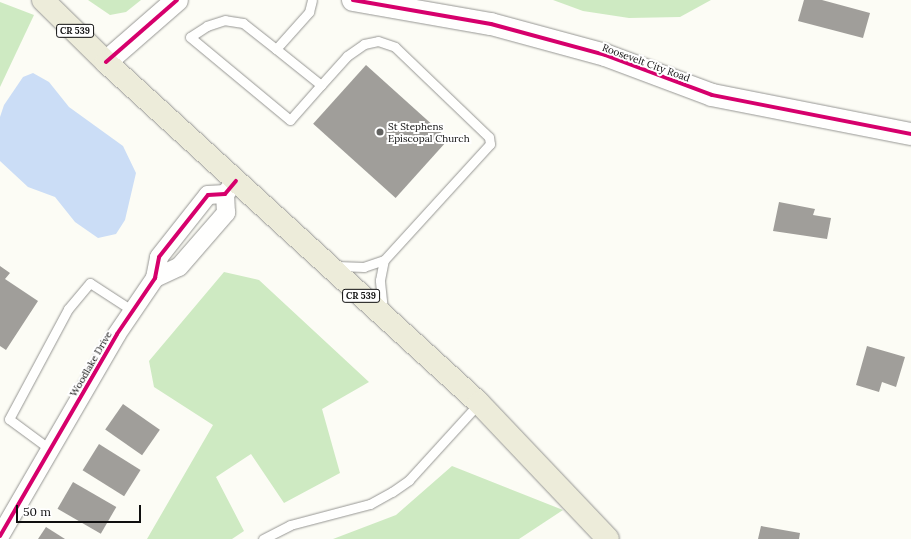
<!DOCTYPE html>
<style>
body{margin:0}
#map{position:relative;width:911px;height:539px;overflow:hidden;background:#fcfcf5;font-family:Lora,serif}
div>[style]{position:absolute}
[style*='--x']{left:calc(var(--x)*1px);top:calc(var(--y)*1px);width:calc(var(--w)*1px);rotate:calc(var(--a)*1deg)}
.forest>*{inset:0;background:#ceeac2}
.water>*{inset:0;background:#cbddf6}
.building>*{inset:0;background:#a09e9a;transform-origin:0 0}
.roads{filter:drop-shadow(0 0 1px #969693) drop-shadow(0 0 1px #969693)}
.service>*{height:9px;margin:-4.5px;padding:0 4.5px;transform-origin:4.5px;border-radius:4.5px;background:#fffffe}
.minor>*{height:18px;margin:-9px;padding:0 9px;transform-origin:9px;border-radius:9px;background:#fffffe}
.tertiary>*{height:22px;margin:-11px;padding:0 11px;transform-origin:11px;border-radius:11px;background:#fffffe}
.primary>*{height:22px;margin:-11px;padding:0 11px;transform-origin:11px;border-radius:11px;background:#edecda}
.cycleway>*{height:4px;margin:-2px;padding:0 2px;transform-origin:2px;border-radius:2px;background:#d6006c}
.dots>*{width:11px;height:11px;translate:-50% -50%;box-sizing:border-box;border:2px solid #fff;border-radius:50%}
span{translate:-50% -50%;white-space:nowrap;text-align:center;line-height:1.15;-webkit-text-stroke:4px #fff;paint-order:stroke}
.shield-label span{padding:1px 3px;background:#fff;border:1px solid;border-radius:3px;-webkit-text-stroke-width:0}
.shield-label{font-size:9px;color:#0f0f0f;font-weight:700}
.street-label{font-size:10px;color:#0f0f0f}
.poi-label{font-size:10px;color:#0f0f0f}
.left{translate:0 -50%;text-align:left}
.scale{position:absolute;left:16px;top:505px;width:125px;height:18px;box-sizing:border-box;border:2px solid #0f0f0f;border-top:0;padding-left:5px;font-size:12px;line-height:14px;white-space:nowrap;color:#0f0f0f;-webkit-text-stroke:3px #fff;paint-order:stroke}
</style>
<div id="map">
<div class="forest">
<div style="clip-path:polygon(88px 0,141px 0,126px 12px,110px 15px)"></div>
<div style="clip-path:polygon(553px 0,711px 0,680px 17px,629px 18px,583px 11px)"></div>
<div style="clip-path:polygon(0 2px,34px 15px,0 87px)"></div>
<div style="clip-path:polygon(224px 272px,259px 280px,369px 382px,322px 409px,340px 473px,284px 503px,251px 454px,216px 477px,244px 531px,232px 539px,147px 539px,213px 425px,154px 387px,149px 361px)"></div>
<div style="clip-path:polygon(452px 466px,563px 510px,519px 539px,333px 539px,396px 515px)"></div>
</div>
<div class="water">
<div style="clip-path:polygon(33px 73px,49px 82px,69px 107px,123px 146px,136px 173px,125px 220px,116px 234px,98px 238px,75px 222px,55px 197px,28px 187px,0 161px,0 117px,4px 105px,23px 77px)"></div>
</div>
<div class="building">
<div style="clip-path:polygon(804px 0,822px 0,870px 13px,863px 38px,798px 21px)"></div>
<div style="left:366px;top:65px;width:111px;height:79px;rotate:42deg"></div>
<div style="clip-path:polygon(779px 202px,815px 209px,813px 215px,831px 218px,827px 239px,773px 231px)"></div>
<div style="clip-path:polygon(0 266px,10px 273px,5px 279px,38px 301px,6px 350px,0 346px)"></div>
<div style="clip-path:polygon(867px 346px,905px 357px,896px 387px,882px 382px,879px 392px,856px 385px)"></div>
<div style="left:123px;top:404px;width:45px;height:31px;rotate:35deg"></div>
<div style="left:99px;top:444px;width:49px;height:31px;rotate:32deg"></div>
<div style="left:73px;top:482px;width:50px;height:31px;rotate:30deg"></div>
<div style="clip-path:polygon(761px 526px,800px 533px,799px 539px,758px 539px)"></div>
<div style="clip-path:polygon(46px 527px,65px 539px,38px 539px)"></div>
</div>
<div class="roads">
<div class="service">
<div style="--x:276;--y:49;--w:42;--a:-141.8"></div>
<div style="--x:243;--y:23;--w:18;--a:-171"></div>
<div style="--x:225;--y:20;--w:19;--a:162"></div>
<div style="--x:207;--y:26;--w:20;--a:147"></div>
<div style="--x:190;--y:37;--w:130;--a:39.7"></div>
<div style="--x:290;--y:120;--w:47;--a:-48.5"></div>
<div style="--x:321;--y:85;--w:58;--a:-141.3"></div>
<div style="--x:276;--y:49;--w:50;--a:-48.3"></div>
<div style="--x:309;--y:12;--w:12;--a:-76"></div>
<div style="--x:321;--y:85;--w:39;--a:-48"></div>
<div style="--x:347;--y:56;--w:21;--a:-35"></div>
<div style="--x:364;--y:44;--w:14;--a:-12"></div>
<div style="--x:378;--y:41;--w:18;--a:19"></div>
<div style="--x:395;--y:47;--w:130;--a:43.8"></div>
<div style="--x:489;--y:137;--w:7;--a:82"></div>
<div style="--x:490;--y:144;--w:157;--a:132.4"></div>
<div style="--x:384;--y:260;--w:21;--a:161"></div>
<div style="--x:364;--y:267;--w:27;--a:-178"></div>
<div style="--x:383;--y:310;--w:30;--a:-96"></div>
<div style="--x:380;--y:280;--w:20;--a:-79"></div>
<div style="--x:51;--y:450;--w:52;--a:-143.6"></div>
<div style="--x:9;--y:419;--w:125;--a:-61.8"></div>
<div style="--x:68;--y:309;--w:34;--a:-50"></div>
<div style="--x:90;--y:283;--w:51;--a:33.1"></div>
<div style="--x:263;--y:539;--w:30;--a:-27"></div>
<div style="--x:290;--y:525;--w:83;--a:-14.7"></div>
<div style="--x:370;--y:504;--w:25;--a:-29"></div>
<div style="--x:392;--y:492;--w:21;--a:-35"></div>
<div style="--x:409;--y:480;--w:104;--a:-47.7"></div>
</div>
<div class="minor">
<div style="--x:155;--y:278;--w:26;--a:-25"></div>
<div style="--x:179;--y:267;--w:72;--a:-49"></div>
<div style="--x:226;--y:213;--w:19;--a:-93"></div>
<div style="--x:0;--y:536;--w:233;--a:-59.9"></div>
<div style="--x:117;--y:334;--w:68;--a:-55.8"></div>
<div style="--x:155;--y:278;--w:21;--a:-79"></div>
<div style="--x:159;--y:257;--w:79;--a:-51.7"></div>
<div style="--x:208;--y:195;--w:17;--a:-3"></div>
<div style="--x:225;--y:194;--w:17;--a:-50"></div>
</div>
<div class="tertiary">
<div style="--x:353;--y:0;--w:140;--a:9.9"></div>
<div style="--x:491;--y:24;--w:118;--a:15.2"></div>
<div style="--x:605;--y:55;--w:114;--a:20.5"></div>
<div style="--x:712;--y:95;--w:203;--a:11.1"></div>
<div style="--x:106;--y:62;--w:94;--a:-41.1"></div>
</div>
<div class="primary">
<div style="--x:43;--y:0;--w:88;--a:44.5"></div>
<div style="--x:106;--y:62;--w:505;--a:42.43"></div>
<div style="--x:479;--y:403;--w:187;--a:46.5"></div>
</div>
</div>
<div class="cycleway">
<div style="--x:353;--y:0;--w:140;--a:9.9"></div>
<div style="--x:491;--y:24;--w:118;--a:15.2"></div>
<div style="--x:605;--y:55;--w:114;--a:20.5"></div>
<div style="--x:712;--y:95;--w:203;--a:11.1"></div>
<div style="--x:106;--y:62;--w:94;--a:-41.1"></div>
<div style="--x:0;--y:536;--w:233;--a:-59.9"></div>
<div style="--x:117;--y:334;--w:68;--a:-55.8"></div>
<div style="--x:155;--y:278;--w:21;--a:-79"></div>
<div style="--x:159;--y:257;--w:79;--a:-51.7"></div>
<div style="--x:208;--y:195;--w:17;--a:-3"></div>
<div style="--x:225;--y:194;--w:17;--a:-50"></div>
</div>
<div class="dots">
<div style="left:380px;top:132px;background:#626260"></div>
</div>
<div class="shield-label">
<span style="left:75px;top:31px">CR 539</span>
<span style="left:361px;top:296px">CR 539</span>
</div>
<div class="street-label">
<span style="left:646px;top:63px;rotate:20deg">Roosevelt City Road</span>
<span style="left:91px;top:364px;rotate:-60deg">Woodlake Drive</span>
</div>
<div class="poi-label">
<span class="left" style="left:388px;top:132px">St Stephens<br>Episcopal Church</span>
</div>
<div class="scale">50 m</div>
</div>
